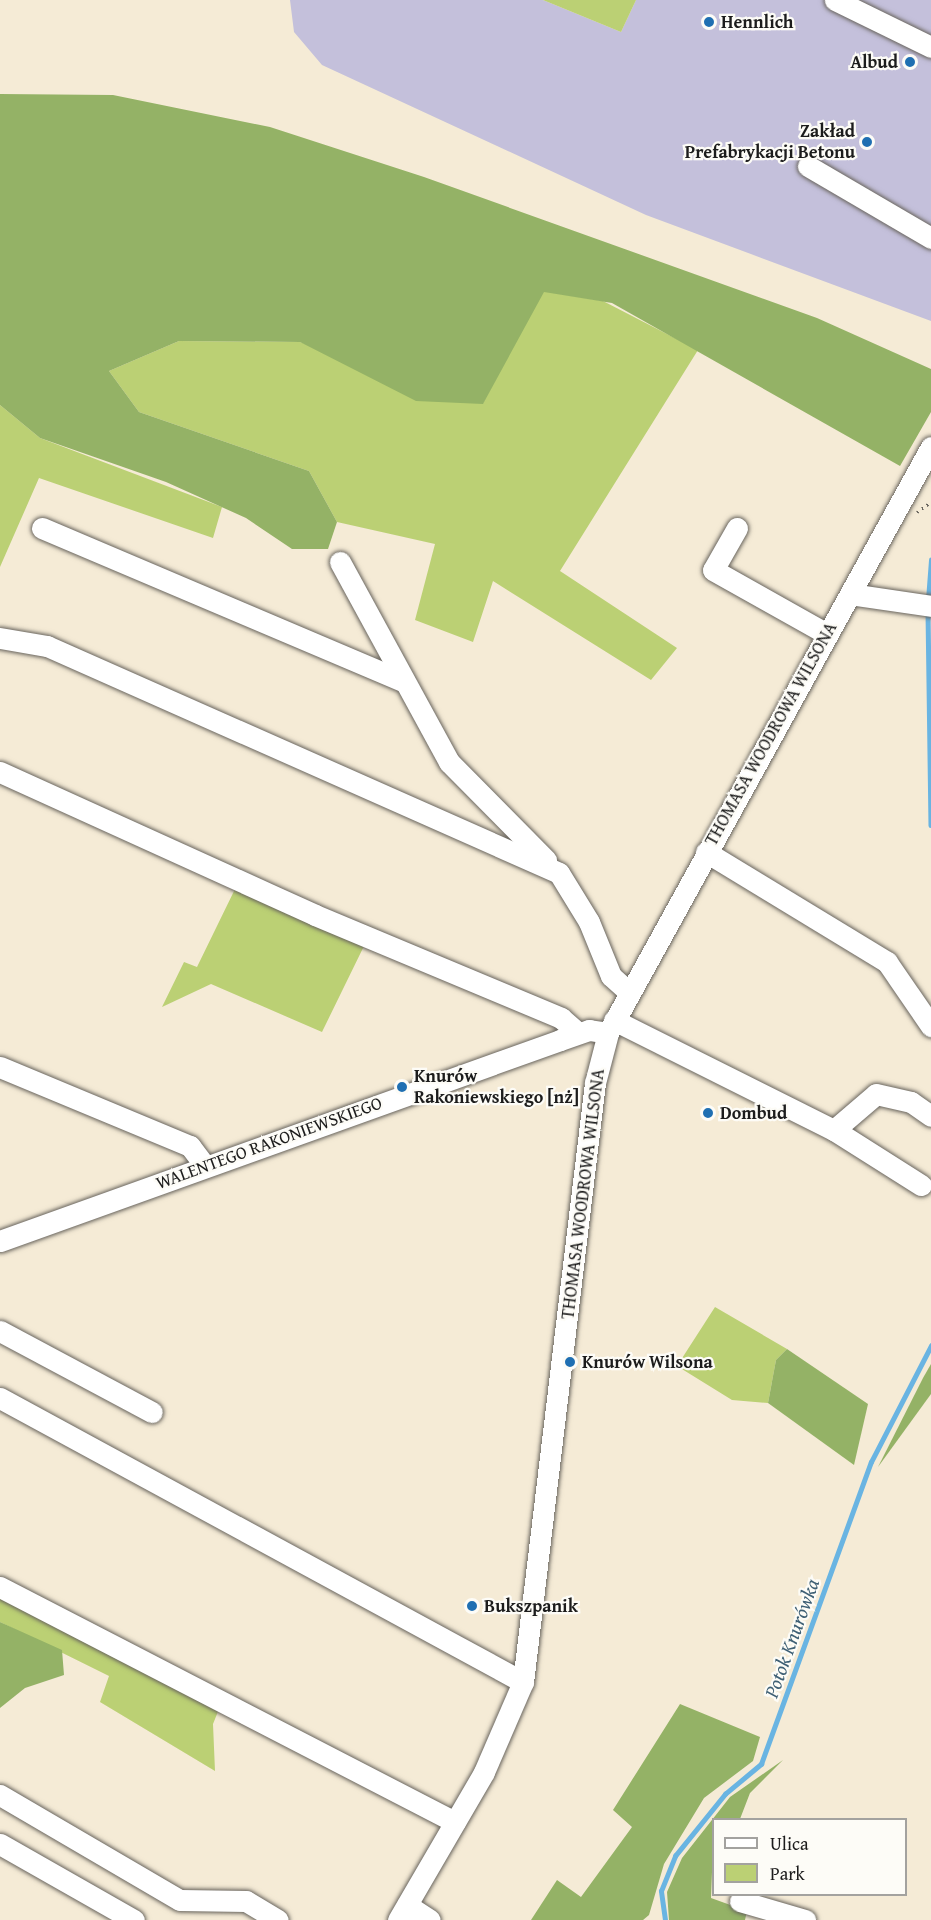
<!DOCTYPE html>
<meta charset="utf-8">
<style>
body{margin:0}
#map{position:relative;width:931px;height:1920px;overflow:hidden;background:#f5ebd6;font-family:"Gentium Book Plus",serif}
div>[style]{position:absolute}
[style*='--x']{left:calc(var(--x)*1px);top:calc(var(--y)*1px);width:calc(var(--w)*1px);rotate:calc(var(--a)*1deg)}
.industrial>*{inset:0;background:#c4c0db}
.green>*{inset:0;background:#bbd074}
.forest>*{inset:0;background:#94b266}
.stream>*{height:4.5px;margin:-2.25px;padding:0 2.25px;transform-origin:2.25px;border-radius:2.25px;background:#69b4e2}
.path>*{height:3px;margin-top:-1.5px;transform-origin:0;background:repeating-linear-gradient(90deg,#68645d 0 1.5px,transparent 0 6px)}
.roads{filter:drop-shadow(0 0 2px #68645d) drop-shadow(0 0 2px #68645d)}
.minor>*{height:21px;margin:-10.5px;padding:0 10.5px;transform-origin:10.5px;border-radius:10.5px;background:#fff}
.dots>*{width:16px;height:16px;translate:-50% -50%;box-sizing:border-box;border:3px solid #fdfcf7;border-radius:50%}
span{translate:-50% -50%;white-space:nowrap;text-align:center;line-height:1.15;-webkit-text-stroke:4.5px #fdfcf7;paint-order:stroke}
.poi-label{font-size:18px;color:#1c1c1c;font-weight:700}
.left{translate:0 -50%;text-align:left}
.right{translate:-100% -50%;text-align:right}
.street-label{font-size:18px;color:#1c1c1c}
.water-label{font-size:20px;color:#3f6075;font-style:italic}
.legend{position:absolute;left:712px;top:1818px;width:195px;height:78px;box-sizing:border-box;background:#fdfcf7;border:2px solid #a3a29f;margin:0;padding:8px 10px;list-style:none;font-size:18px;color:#1c1c1c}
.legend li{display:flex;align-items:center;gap:12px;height:30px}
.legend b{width:30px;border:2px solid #a3a29f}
</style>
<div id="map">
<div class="industrial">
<div style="clip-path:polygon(290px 0,543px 0,621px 32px,636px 0,931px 0,931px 321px,646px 215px,322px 65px,294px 32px)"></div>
</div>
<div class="green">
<div style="clip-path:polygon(543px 0,636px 0,621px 32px)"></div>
<div style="clip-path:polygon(543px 291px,603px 301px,698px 350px,560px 571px,677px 648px,651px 680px,493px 581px,473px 642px,415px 620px,435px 544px,337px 522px,309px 471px,139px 412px,109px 371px,179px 341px,300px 342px,483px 403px)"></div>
<div style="clip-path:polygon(0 405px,40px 438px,222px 507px,213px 538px,39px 478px,0 567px)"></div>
<div style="clip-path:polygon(236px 887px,364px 946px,322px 1032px,211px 984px,162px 1007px,184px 962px,197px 967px)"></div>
<div style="clip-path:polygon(715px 1307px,787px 1349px,776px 1360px,768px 1403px,732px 1400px,677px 1366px)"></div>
<div style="clip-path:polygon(0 1591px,219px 1709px,213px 1724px,215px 1771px,100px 1702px,109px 1676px,0 1622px)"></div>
</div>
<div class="forest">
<div style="clip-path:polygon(0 94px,113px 95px,270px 127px,424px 177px,817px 318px,931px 369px,931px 412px,900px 466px,612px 303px,544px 292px,483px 404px,416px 401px,300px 342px,179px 341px,109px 371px,139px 412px,309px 471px,337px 522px,328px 549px,292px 549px,246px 518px,166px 482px,40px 438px,0 405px)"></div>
<div style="clip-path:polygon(787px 1349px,868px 1404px,854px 1465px,768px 1403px,776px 1360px)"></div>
<div style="clip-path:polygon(931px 1364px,931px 1394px,878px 1467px,923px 1378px)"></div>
<div style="clip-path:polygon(0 1622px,62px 1650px,64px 1675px,25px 1688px,0 1708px)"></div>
<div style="clip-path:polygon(680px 1704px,760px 1737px,753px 1761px,704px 1798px,664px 1864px,649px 1915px,643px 1920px,531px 1920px,557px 1880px,581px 1897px,632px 1827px,613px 1810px)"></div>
<div style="clip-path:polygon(783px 1760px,750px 1793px,740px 1819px,714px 1820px,711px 1898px,747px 1911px,745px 1920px,669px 1920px,667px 1892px,682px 1858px,730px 1797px)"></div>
</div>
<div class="stream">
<div style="--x:928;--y:600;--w:40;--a:-85.7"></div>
<div style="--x:928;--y:611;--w:214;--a:89.2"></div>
<div style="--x:665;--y:1920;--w:29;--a:-98"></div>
<div style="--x:661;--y:1891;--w:38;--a:-68"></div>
<div style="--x:675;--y:1856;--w:80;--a:-51.1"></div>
<div style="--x:725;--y:1794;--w:47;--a:-39.8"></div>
<div style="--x:761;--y:1764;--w:321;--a:-70"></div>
<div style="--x:871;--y:1462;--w:131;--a:-62.7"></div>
</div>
<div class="path">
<div style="--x:917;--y:512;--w:17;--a:-36"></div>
</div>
<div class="roads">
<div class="minor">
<div style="--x:835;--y:0;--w:107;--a:26.1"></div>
<div style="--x:808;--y:166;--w:143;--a:30.3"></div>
<div style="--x:42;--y:528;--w:392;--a:23"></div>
<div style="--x:737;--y:528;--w:48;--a:119.7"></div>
<div style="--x:713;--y:570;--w:131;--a:29.3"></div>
<div style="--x:340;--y:562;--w:228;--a:61.4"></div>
<div style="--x:449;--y:762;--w:138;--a:45.3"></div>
<div style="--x:850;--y:594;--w:82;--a:8.4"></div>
<div style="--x:0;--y:638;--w:48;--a:9.7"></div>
<div style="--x:47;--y:646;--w:560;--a:23.91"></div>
<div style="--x:559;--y:873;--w:57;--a:58.5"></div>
<div style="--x:589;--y:922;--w:58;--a:67.8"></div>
<div style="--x:611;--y:976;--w:24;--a:42"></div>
<div style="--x:0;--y:772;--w:346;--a:24.4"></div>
<div style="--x:315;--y:915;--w:267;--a:22.7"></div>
<div style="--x:561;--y:1018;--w:23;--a:41"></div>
<div style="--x:706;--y:852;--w:212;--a:31.3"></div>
<div style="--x:887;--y:962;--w:78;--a:55.5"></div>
<div style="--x:614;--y:1020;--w:246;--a:26.6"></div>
<div style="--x:834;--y:1130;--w:103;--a:32.3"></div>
<div style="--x:0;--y:1067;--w:206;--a:22.6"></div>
<div style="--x:190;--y:1146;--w:25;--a:53"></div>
<div style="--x:834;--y:1130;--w:55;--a:-40.6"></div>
<div style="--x:876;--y:1094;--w:36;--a:13"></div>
<div style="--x:911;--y:1102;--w:24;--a:35"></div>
<div style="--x:0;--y:1241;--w:595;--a:-19.74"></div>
<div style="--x:560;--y:1040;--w:31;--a:-19"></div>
<div style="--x:589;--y:1030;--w:19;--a:9"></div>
<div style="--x:0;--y:1331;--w:172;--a:28.1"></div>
<div style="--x:0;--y:1398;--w:595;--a:28.5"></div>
<div style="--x:0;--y:1587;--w:512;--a:27.32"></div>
<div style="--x:0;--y:1795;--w:208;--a:30.3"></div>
<div style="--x:180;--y:1900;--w:66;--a:0.9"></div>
<div style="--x:246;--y:1901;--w:37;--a:31"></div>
<div style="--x:0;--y:1844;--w:154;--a:29.6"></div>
<div style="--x:740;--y:1901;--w:68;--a:16.3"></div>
<div style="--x:407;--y:1905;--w:27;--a:33"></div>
<div style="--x:398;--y:1920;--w:171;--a:-59.8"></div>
<div style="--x:484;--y:1772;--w:98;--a:-66.6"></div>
<div style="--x:523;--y:1682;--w:603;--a:-83.15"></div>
<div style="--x:595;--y:1083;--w:52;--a:-75.4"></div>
<div style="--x:608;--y:1033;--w:669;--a:-61.14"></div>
</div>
</div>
<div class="dots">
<div style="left:709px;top:22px;background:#1f6fb2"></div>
<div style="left:910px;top:62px;background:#1f6fb2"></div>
<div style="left:867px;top:142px;background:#1f6fb2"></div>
<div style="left:402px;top:1087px;background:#1f6fb2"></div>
<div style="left:708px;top:1113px;background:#1f6fb2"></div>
<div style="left:570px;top:1362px;background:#1f6fb2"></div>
<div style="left:472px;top:1606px;background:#1f6fb2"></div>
</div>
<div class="poi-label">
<span class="left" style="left:721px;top:22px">Hennlich</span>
<span class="right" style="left:898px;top:62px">Albud</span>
<span class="right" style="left:855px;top:142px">Zakład<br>Prefabrykacji Betonu</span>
<span class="left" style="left:414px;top:1087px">Knurów<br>Rakoniewskiego [nż]</span>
<span class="left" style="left:720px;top:1113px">Dombud</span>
<span class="left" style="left:582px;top:1362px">Knurów Wilsona</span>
<span class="left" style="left:484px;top:1606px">Bukszpanik</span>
</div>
<div class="street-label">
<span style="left:771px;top:734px;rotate:-61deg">THOMASA WOODROWA WILSONA</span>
<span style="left:269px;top:1143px;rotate:-20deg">WALENTEGO RAKONIEWSKIEGO</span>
<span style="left:583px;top:1194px;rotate:-83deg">THOMASA WOODROWA WILSONA</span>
</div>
<div class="water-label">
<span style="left:791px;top:1638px;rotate:-70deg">Potok Knurówka</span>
</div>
<ul class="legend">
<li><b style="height:8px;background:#fff"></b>Ulica</li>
<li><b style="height:16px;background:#bbd074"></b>Park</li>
</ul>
</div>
